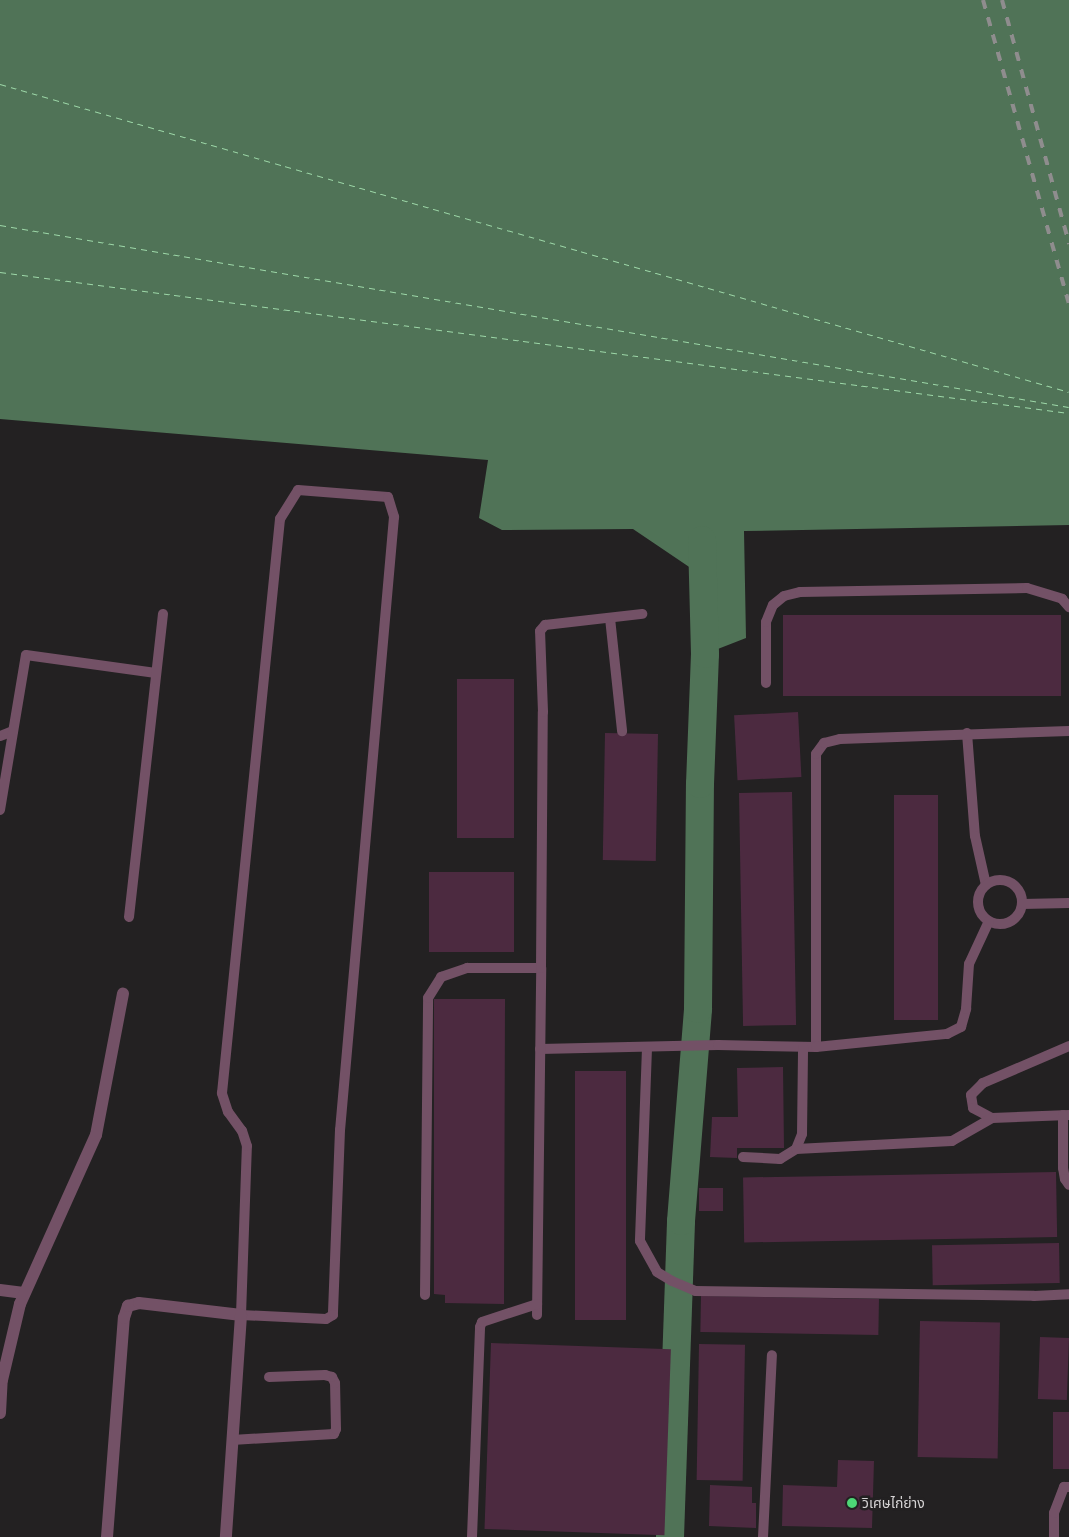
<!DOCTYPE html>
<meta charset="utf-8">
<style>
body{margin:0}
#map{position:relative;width:1069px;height:1537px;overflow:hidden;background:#232122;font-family:"DejaVu Sans","Noto Sans Thai",sans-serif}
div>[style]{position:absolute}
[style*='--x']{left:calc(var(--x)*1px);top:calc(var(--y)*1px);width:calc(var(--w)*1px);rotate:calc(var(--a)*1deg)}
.water>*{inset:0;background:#507357}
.canal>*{height:28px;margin:-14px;padding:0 14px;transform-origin:14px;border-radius:14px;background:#507357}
.ferry>*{height:1px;margin-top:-0.5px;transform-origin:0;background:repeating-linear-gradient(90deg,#9dd8a8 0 6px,transparent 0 11px)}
.building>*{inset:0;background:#4c2a40;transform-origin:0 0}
.service>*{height:10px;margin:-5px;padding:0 5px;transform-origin:5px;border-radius:5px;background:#735166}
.service>.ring{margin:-5px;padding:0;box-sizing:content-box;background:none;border:10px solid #735166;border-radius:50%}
.minor>*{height:12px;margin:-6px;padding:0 6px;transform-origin:6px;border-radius:6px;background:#735166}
.rail>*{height:4px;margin-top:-2px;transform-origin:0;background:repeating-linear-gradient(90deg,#8f8d8e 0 9px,transparent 0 18px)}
.dots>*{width:14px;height:14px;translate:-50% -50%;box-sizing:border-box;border:2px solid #232122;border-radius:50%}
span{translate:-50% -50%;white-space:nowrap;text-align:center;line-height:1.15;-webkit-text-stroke:5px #232122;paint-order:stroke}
.poi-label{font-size:14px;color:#d5d3d4}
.left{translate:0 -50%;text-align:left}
</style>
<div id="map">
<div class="water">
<div style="clip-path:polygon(0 0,1069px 0,1069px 525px,744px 531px,746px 638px,705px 654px,714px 635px,707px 579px,633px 529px,502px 530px,479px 518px,488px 460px,0 419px)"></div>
</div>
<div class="canal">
<div style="--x:670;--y:1537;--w:316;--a:-88"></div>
<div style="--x:681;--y:1221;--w:213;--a:-85.4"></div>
<div style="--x:698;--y:1009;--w:225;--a:-89.5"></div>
<div style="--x:700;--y:784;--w:130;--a:-87.8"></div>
<div style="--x:705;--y:654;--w:114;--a:-91.5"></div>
</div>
<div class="ferry">
<div style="--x:0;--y:84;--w:1112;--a:16.07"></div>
<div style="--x:0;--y:225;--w:1084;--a:9.66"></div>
<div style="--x:0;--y:272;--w:1078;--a:7.51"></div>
</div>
<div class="building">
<div style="left:783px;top:615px;width:278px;height:81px"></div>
<div style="left:514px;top:679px;width:159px;height:57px;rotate:90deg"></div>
<div style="left:798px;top:712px;width:65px;height:64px;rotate:87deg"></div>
<div style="left:605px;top:733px;width:53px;height:127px;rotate:1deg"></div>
<div style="left:792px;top:792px;width:233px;height:53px;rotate:89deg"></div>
<div style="left:938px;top:795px;width:225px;height:44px;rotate:90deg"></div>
<div style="left:429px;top:872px;width:85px;height:80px"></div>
<div style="clip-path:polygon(434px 999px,505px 999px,504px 1304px,445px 1303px,445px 1295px,434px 1294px)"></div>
<div style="clip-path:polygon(783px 1067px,784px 1148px,737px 1148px,737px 1158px,710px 1157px,712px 1117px,738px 1117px,737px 1068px)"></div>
<div style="left:575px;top:1071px;width:51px;height:249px"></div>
<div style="left:1056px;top:1172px;width:65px;height:313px;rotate:89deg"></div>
<div style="left:699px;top:1188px;width:24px;height:23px"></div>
<div style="left:1059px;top:1243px;width:40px;height:127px;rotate:89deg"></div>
<div style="left:701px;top:1296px;width:178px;height:36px;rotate:1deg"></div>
<div style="left:920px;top:1321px;width:80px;height:136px;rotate:1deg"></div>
<div style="left:1040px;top:1337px;width:29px;height:62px;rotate:2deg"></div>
<div style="left:491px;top:1343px;width:180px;height:186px;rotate:2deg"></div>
<div style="left:699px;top:1344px;width:46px;height:136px;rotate:1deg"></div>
<div style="left:1053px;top:1412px;width:16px;height:57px"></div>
<div style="clip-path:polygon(838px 1460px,874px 1461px,872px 1528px,782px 1526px,783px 1485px,837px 1487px)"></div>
<div style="clip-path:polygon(710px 1485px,752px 1487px,752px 1503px,756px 1503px,756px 1528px,709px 1526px)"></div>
</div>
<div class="service">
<div style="--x:298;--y:490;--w:90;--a:4.4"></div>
<div style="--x:388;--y:497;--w:21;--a:73"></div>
<div style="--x:394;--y:517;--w:615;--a:95.03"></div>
<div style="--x:340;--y:1130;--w:185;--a:92.2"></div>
<div style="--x:333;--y:1315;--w:8;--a:150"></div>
<div style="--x:326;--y:1319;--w:85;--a:-177.3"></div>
<div style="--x:241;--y:1315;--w:169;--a:-88"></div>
<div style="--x:247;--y:1146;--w:16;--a:-108"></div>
<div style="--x:242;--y:1131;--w:24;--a:-126"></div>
<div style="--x:228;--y:1112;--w:20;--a:-108"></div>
<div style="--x:222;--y:1093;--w:577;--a:-84.23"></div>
<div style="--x:280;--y:519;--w:34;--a:-58"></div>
<div style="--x:610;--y:618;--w:114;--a:83.9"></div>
<div style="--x:766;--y:683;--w:61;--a:-90"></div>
<div style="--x:766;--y:622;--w:18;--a:-68"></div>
<div style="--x:773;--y:605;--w:14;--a:-39"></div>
<div style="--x:784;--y:596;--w:16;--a:-14"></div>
<div style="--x:800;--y:592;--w:227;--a:-1"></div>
<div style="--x:1027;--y:588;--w:37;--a:17"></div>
<div style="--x:1062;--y:599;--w:11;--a:49"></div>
<div style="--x:967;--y:733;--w:103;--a:85.6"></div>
<div style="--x:975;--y:836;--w:50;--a:77.3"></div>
<div style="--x:0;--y:736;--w:14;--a:-21"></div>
<div style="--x:0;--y:810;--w:157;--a:-80.5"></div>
<div style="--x:26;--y:655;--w:131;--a:7.9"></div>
<div class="ring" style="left:978px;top:880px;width:34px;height:34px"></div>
<div style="--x:1022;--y:904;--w:47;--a:-1.2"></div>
<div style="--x:129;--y:917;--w:305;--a:-83.6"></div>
<div style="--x:1069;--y:1046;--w:94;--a:156.7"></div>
<div style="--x:983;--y:1083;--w:17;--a:135"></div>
<div style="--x:971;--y:1095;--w:13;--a:81"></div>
<div style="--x:973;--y:1108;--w:21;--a:28"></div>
<div style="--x:992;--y:1118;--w:77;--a:-2.2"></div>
<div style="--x:816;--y:1047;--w:293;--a:-90"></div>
<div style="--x:816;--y:754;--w:14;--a:-54"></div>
<div style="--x:824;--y:743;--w:16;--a:-14"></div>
<div style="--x:840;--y:739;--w:229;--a:-2"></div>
<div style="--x:647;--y:1048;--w:193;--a:92.1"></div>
<div style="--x:640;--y:1241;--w:35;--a:61"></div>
<div style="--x:657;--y:1272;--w:17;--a:31"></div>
<div style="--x:672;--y:1281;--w:25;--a:23"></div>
<div style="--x:695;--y:1291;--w:339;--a:0.8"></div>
<div style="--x:1034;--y:1296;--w:35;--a:-3"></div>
<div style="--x:540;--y:1049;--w:178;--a:-1.3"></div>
<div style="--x:718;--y:1045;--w:98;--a:1.2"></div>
<div style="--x:816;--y:1047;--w:132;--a:-5.7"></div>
<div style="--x:947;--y:1034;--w:16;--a:-27"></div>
<div style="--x:961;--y:1027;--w:19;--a:-74"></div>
<div style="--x:966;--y:1009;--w:45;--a:-86.2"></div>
<div style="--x:969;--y:964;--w:47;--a:-65.1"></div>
<div style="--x:1063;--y:1115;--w:53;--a:90"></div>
<div style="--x:1063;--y:1168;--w:11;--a:80"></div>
<div style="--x:1065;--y:1179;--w:7;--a:56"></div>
<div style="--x:796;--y:1149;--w:156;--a:-2.9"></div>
<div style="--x:952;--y:1141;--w:46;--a:-29.9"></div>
<div style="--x:743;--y:1157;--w:37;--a:3"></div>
<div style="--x:780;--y:1159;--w:19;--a:-32"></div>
<div style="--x:796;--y:1149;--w:16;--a:-68"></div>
<div style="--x:802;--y:1134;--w:87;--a:-89.3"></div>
<div style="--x:425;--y:1295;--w:297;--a:-89.4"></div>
<div style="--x:428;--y:998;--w:25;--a:-58"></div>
<div style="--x:441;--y:977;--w:28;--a:-19"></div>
<div style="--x:467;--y:968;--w:74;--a:0"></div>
<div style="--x:537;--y:1315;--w:347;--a:-89.3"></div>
<div style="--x:541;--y:968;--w:256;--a:-89.6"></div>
<div style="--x:543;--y:712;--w:81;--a:-92.1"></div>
<div style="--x:540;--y:631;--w:8;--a:-50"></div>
<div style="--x:545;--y:625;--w:98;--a:-6.5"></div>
<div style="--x:232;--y:1440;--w:102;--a:-3.4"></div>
<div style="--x:334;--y:1434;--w:5;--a:-68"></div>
<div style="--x:336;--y:1429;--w:46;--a:-91.2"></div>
<div style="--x:335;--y:1383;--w:7;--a:-117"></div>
<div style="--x:332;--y:1377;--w:7;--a:-164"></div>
<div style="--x:325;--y:1375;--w:56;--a:178"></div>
<div style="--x:472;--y:1537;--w:210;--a:-87.8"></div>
<div style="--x:480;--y:1327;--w:5;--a:-68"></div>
<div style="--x:482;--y:1322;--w:58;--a:-18.1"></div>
<div style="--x:763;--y:1537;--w:182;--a:-87.2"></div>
<div style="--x:1054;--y:1537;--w:24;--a:-90"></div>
<div style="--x:1054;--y:1513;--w:28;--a:-69"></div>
<div style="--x:1064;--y:1487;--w:5;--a:0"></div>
</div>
<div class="minor">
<div style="--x:0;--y:1290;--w:24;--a:7"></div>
<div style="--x:0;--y:1413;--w:33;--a:-87"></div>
<div style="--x:2;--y:1380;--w:78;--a:-76.7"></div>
<div style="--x:20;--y:1304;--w:185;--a:-65.8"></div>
<div style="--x:96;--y:1135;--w:144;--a:-79.2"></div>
<div style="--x:107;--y:1537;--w:220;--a:-85.6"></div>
<div style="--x:124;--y:1318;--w:13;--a:-72"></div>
<div style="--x:128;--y:1306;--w:11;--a:-15"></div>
<div style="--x:139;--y:1303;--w:103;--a:6.7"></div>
<div style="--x:241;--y:1315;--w:223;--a:93.9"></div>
</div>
<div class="rail">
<div style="--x:983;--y:0;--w:315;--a:74.2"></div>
<div style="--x:1002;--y:0;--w:253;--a:74.6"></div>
</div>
<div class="dots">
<div style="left:852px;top:1503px;background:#4dd676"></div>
</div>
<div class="poi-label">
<span class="left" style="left:862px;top:1503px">วิเศษไก่ย่าง</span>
</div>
</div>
